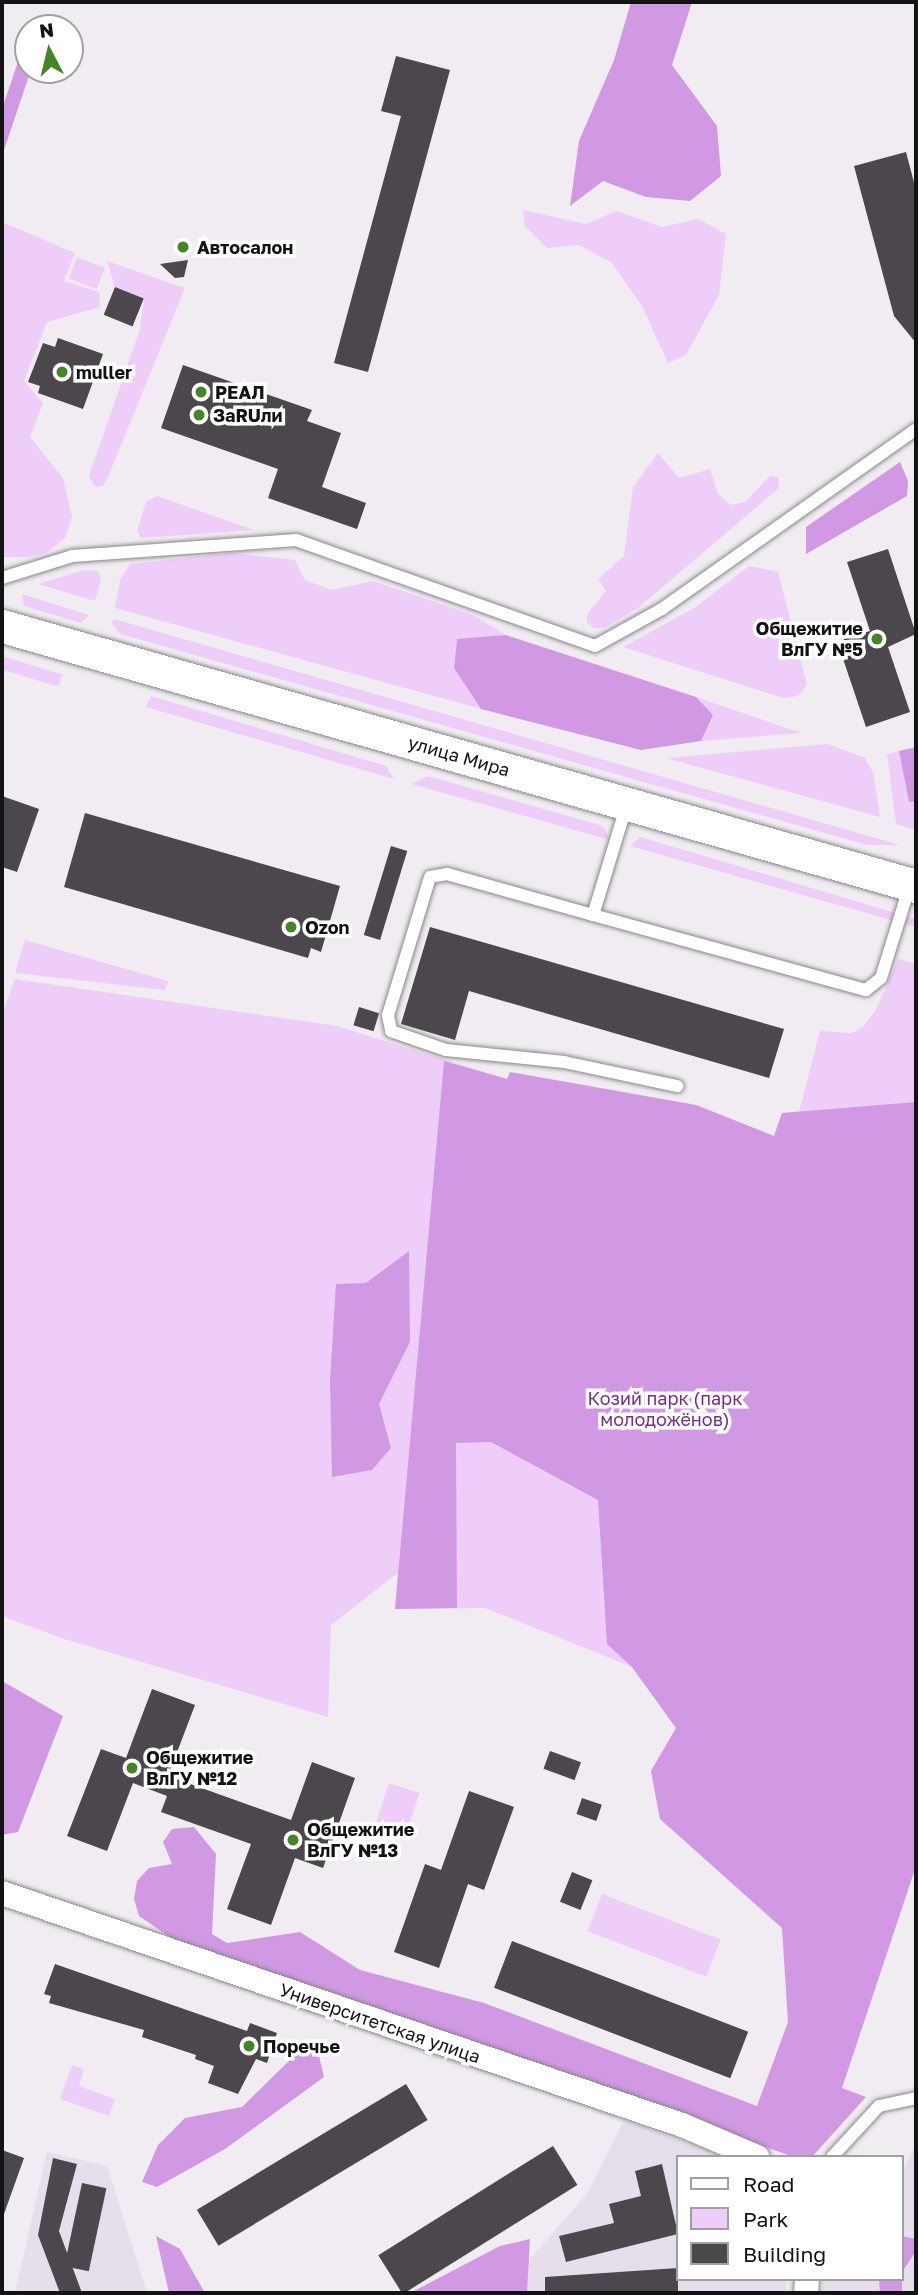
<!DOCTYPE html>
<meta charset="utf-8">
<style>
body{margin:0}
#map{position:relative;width:918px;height:2295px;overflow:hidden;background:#f0ecf2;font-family:"Golos Text",sans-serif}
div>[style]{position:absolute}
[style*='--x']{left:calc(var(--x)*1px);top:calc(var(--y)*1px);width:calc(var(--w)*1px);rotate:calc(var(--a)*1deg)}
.built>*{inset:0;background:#e7deeb}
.green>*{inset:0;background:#eecef8;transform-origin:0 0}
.forest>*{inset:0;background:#d198e4}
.building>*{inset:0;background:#4b474c;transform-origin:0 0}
.roads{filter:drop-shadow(0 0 2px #8b878c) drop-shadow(0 0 2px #8b878c)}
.lane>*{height:12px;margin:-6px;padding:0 6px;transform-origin:6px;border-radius:6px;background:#fff}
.street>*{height:24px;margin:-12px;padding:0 12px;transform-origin:12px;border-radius:12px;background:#fff}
.secondary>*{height:33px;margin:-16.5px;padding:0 16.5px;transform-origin:16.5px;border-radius:16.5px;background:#fff}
.dots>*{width:19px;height:19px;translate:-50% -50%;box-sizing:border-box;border:4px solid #fff;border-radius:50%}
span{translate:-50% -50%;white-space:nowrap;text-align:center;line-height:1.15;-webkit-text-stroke:7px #fff;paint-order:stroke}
.poi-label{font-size:18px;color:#131214;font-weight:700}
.left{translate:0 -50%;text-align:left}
.right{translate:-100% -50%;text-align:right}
.street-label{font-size:18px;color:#131214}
.park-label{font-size:18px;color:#732f88}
.frame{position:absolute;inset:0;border:4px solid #131214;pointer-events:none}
.legend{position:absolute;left:676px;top:2155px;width:228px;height:126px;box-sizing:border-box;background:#fff;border:2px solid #a1a0a1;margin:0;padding:9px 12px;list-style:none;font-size:21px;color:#131214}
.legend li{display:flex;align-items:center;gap:14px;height:35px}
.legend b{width:35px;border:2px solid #a1a0a1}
.north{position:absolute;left:14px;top:14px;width:70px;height:70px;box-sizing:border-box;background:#fff;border:2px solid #a1a0a1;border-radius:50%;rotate:353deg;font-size:19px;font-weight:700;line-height:28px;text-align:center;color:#131214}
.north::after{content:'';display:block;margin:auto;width:24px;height:32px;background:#448526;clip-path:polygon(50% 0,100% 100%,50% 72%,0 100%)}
</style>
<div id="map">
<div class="built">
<div style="clip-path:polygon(624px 2120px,725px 2157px,678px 2157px,678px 2279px,786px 2279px,787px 2293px,527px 2293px,527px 2262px,587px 2194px)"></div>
<div style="clip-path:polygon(914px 2148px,916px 2293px,823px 2293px,823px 2279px,902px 2279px,902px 2172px)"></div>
<div style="clip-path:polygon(47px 2152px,107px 2166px,147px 2293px,15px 2293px)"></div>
</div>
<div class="green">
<div style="clip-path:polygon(523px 210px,586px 224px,616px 211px,662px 227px,698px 219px,726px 234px,719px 295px,686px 355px,668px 363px,642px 306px,611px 262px,579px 245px,547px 248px,525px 226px)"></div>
<div style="clip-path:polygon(2px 222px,75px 253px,64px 281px,99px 292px,100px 307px,47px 322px,24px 381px,43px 403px,30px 437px,63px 478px,72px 517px,65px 538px,48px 552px,30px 557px,2px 557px)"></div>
<div style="left:77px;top:257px;width:30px;height:23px;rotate:21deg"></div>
<div style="clip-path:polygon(107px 261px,185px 288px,108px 477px,103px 486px,95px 487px,89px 476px,140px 329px,144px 299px,115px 287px)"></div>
<div style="clip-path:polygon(658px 453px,679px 478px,710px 469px,718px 494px,731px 505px,745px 502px,770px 476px,778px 477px,779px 488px,638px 608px,604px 628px,594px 628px,587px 622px,587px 614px,606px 591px,598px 579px,624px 556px,633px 487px)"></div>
<div style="clip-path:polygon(157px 496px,254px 530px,141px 538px,137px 531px,146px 502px)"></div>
<div style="clip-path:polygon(232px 553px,295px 560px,305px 580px,332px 590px,373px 581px,473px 615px,506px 635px,457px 640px,454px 668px,481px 709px,115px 608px,120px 580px,130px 564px)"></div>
<div style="clip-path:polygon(749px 566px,778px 572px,807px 684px,798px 696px,783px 698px,623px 647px,694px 608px)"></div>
<div style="clip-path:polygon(84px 570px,98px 571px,101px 580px,95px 601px,38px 584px)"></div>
<div style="clip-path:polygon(22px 594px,89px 615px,81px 623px,24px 606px)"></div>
<div style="clip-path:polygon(114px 619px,900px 845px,867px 845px,120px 634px,111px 623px)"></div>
<div style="left:2px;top:656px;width:63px;height:13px;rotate:17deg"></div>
<div style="clip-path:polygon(151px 696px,386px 766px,394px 779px,146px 707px)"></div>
<div style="clip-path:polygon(696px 697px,801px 733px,701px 741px,713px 715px)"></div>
<div style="clip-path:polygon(828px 744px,865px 758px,873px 772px,880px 817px,666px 758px)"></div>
<div style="clip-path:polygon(899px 751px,909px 802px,916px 801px,916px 830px,896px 824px,887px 754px)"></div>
<div style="clip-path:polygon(428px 776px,603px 826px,610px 840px,411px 784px)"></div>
<div style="clip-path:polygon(640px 837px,916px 919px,916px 927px,630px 846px)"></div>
<div style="clip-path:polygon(25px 940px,168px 981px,165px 990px,15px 973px)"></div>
<div style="clip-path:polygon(898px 959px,916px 964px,916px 1866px,660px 1819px,651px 1771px,676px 1728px,632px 1667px,485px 1608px,395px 1609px,398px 1573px,331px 1625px,328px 1717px,64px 1639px,2px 1616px,2px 1015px,15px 979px,337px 1026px,507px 1079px,510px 1072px,696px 1105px,774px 1136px,782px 1113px,799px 1112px,820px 1031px,852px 1033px,863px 1027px,877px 1008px)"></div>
<div style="left:389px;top:1783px;width:32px;height:47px;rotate:18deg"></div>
<div style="left:602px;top:1894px;width:127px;height:40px;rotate:21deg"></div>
<div style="clip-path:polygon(72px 2065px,84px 2069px,79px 2086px,115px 2099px,109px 2116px,60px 2099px)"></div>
</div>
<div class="forest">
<div style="clip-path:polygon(631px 2px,692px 2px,672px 65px,717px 126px,721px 176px,690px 201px,646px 197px,603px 181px,570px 206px,579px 141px,614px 60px)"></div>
<div style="clip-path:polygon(28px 32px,31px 70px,2px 156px,2px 109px)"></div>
<div style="clip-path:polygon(900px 462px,908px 481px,907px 496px,806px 554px,806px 527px)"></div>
<div style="clip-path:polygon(506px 635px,696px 697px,713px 715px,701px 741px,641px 750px,481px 709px,454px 668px,457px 639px)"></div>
<div style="clip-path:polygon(916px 747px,916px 801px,909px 802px,899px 751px)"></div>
<div style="clip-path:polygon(444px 1061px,507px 1079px,510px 1072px,696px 1105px,774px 1136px,782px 1113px,916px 1102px,916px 1866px,842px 2088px,866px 2097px,812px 2157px,794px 2157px,171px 1938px,139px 1916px,134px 1899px,137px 1881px,149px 1868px,172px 1864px,163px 1842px,172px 1829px,194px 1827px,216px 1854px,212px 1934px,227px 1943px,300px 1932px,360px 1970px,484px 2003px,757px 2106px,788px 2022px,782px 1928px,660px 1819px,651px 1771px,676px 1728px,632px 1667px,607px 1644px,598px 1500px,491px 1442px,456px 1443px,457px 1608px,395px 1609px)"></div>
<div style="clip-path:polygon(409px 1251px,410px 1342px,379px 1404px,391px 1448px,372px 1470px,332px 1477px,330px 1379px,336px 1284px,366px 1283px)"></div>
<div style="clip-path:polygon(2px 1681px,63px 1716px,18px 1832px,2px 1835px)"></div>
<div style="clip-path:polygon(317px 2048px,324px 2077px,225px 2149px,157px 2187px,142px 2182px,158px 2145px,185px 2118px,242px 2107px,299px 2051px)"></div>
<div style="clip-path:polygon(156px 2236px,180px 2249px,205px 2293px,169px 2293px)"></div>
<div style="clip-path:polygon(902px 2236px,916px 2239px,916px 2251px,902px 2272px,902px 2293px,880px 2293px,879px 2279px,902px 2279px)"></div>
<div style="clip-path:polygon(530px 2239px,527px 2293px,410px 2293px,500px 2246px)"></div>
</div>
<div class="building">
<div style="clip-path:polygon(396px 56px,450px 70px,368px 372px,334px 363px,401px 116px,381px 111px)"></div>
<div style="clip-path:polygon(906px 152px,916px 190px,916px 343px,894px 316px,854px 166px)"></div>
<div style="clip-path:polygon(188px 260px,184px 277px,175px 278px,160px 264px)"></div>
<div style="left:115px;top:287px;width:31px;height:30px;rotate:22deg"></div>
<div style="clip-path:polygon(58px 338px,103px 354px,83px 409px,38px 393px,40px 386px,28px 382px,43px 343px,55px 347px)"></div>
<div style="clip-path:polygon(183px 365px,312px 410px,307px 421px,341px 433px,322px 487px,366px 503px,357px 529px,268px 498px,278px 469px,161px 428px)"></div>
<div style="clip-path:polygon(888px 549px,916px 634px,888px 647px,910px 712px,866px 727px,837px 641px,870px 631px,847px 562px)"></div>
<div style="clip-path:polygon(2px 796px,39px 809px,17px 872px,2px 867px)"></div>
<div style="clip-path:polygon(85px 813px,340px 886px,321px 952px,311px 948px,308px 958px,64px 887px)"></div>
<div style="left:391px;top:846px;width:17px;height:93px;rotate:17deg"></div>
<div style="clip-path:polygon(430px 927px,784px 1029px,769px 1078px,469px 991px,455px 1040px,401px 1024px)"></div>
<div style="left:359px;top:1007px;width:21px;height:19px;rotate:17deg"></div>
<div style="clip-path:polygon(152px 1689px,195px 1705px,168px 1776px,291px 1820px,312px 1762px,355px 1778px,323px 1868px,295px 1858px,271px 1925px,227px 1909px,251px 1844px,161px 1812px,167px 1796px,133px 1783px,107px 1851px,67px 1836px,101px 1749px,126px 1758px)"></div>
<div style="left:550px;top:1751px;width:33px;height:19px;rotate:20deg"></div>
<div style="clip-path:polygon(469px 1791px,514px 1807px,484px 1890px,468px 1884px,439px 1968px,394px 1952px,425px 1864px,441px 1870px)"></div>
<div style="left:582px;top:1798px;width:21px;height:17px;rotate:19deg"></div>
<div style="left:572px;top:1872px;width:22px;height:32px;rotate:22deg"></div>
<div style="left:512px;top:1941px;width:253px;height:50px;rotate:21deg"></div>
<div style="clip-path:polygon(55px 1964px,247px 2031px,250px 2023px,277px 2033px,267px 2063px,256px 2059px,238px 2094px,208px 2083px,214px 2066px,195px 2059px,196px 2055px,142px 2037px,144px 2030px,49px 2003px,51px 1996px,44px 1994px)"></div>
<div style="left:406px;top:2084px;width:42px;height:244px;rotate:59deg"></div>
<div style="left:553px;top:2146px;width:46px;height:206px;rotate:58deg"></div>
<div style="clip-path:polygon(2px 2150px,24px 2158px,4px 2214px,2px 2213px)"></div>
<div style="clip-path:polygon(53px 2158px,77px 2164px,59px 2231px,82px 2293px,60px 2293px,38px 2235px)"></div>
<div style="clip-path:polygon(662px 2164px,678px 2234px,566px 2262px,559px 2236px,614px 2223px,609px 2204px,641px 2196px,635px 2171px)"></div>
<div style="left:82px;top:2183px;width:25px;height:85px;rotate:12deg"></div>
<div style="clip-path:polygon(678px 2268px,678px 2293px,545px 2293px,545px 2277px)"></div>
</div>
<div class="roads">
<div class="lane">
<div style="--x:2;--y:578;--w:73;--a:-17.4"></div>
<div style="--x:72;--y:556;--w:225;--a:-4.1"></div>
<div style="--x:296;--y:540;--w:317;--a:19.5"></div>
<div style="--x:595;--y:646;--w:77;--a:-28.9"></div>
<div style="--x:662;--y:609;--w:311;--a:-35.3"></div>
<div style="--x:627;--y:804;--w:116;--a:107"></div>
<div style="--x:593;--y:915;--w:283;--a:15.4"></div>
<div style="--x:866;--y:990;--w:19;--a:-39"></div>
<div style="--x:881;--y:978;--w:97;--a:-72.7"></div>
<div style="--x:593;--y:915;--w:152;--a:-164.3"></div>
<div style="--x:447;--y:874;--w:17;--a:170"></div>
<div style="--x:430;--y:877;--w:144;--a:106.9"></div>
<div style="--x:388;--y:1015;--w:16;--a:79"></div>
<div style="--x:391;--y:1031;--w:58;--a:19.1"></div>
<div style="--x:446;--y:1050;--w:119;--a:5.8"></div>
<div style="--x:564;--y:1062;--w:116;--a:12"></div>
<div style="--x:832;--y:2157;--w:69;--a:-47.3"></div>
<div style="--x:879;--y:2106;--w:38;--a:-12"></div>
</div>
<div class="street">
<div style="--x:2;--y:1893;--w:718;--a:18.84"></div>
<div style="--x:682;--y:2125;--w:82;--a:23.1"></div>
<div style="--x:806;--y:2293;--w:14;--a:-86"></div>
</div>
<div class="secondary">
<div style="--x:2;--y:626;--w:950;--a:15.88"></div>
</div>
</div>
<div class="dots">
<div style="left:183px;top:247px;background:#448526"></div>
<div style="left:62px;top:372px;background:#448526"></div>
<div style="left:201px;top:392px;background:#448526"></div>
<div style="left:199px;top:415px;background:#448526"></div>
<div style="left:877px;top:639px;background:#448526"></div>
<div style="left:291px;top:927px;background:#448526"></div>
<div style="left:132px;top:1768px;background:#448526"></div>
<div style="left:293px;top:1840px;background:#448526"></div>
<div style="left:249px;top:2046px;background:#448526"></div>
</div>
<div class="poi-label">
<span class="left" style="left:197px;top:247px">Автосалон</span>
<span class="left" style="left:76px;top:372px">muller</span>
<span class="left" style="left:215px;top:392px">РЕАЛ</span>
<span class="left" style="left:213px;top:415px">ЗаRUли</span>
<span class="right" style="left:863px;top:639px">Общежитие<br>ВлГУ №5</span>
<span class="left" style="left:305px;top:927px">Ozon</span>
<span class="left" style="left:146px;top:1768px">Общежитие<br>ВлГУ №12</span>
<span class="left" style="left:307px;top:1840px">Общежитие<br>ВлГУ №13</span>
<span class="left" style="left:263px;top:2046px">Поречье</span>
</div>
<div class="street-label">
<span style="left:459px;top:756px;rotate:16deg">улица Мира</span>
<span style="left:380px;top:2023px;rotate:19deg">Университетская улица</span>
</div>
<div class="park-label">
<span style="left:665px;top:1409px">Козий парк (парк<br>молодожёнов)</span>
</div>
<div class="frame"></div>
<ul class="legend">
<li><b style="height:9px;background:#fff"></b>Road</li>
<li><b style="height:19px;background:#eecef8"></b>Park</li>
<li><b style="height:19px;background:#4b474c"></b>Building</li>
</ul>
<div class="north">N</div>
</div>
